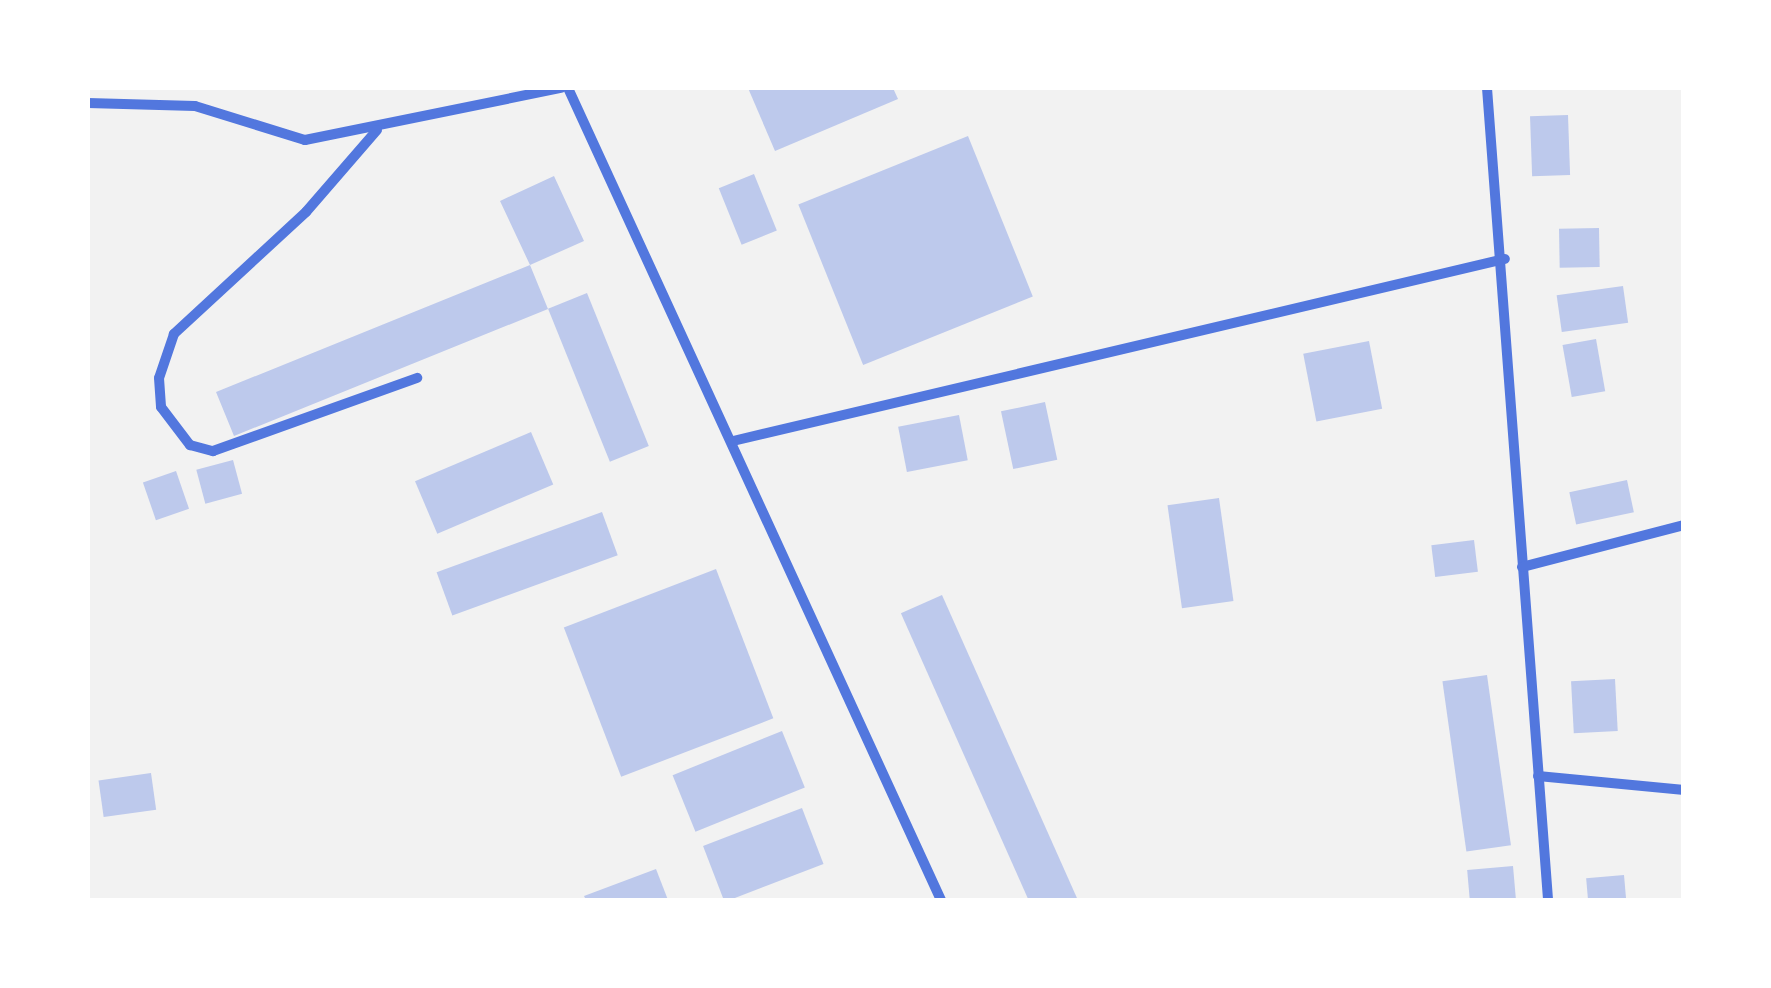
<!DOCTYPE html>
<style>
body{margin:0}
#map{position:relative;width:1771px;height:988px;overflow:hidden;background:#f2f2f2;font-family:"Fira Sans",sans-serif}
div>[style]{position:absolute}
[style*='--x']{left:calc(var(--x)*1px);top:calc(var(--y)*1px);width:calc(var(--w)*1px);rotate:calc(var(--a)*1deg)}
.building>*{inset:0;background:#bdc9ec;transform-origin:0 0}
.minor>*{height:10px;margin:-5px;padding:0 5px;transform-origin:5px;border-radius:5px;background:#5277de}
span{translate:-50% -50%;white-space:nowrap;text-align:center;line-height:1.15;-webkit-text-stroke:9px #fff;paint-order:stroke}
.frame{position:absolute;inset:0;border:90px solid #fff;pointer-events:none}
</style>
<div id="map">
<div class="building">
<div style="clip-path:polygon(748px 88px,893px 88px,898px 99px,775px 151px)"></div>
<div style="left:1568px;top:115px;width:60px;height:38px;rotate:88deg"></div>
<div style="left:968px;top:136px;width:173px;height:183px;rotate:68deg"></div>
<div style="left:754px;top:174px;width:61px;height:38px;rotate:68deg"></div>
<div style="clip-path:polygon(554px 176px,584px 241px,530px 265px,548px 309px,234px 436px,216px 392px,530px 265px,500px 201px)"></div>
<div style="left:1599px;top:228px;width:39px;height:40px;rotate:89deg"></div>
<div style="left:1623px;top:286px;width:37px;height:67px;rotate:82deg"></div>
<div style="left:587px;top:293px;width:165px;height:42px;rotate:68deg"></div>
<div style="left:1596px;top:339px;width:53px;height:34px;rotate:80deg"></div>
<div style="left:1369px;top:341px;width:69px;height:67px;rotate:79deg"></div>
<div style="left:1045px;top:402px;width:59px;height:45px;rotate:78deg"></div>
<div style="left:959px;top:415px;width:46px;height:62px;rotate:79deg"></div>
<div style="left:531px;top:432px;width:57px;height:126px;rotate:67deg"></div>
<div style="left:233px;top:460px;width:35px;height:38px;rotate:75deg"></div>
<div style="left:176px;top:471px;width:40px;height:35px;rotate:71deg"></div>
<div style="left:1627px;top:480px;width:33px;height:59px;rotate:78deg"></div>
<div style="left:1219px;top:498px;width:104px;height:52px;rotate:82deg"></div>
<div style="left:602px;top:512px;width:46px;height:176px;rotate:70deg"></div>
<div style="left:1474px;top:540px;width:32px;height:43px;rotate:83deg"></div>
<div style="left:716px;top:569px;width:160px;height:163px;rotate:69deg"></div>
<div style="left:942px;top:595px;width:334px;height:45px;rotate:66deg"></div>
<div style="left:1487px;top:675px;width:172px;height:45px;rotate:82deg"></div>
<div style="left:1615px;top:679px;width:52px;height:44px;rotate:87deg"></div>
<div style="left:782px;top:731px;width:61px;height:118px;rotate:68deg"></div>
<div style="left:151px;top:773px;width:37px;height:53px;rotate:82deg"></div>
<div style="left:802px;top:808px;width:60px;height:106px;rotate:69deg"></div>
<div style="left:1513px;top:866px;width:34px;height:46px;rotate:85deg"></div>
<div style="clip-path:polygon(656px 869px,668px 900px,586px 900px,584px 896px)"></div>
<div style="left:1624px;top:875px;width:25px;height:38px;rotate:85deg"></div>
</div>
<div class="minor">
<div style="--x:568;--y:88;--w:894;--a:65.33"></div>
<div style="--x:1487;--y:88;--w:814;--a:85.7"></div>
<div style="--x:88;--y:103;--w:107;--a:1.6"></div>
<div style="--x:195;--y:106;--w:115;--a:17.2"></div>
<div style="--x:305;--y:140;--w:261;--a:-11.5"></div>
<div style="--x:377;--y:130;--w:108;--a:130.9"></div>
<div style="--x:306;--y:212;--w:180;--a:137.3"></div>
<div style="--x:174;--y:334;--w:46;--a:108.8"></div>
<div style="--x:159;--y:378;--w:29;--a:86"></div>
<div style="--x:161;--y:407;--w:48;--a:52.7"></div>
<div style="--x:190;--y:445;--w:24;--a:15"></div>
<div style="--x:213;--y:451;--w:217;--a:-19.7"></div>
<div style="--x:733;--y:441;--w:793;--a:-13.27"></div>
<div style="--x:1522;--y:567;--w:167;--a:-14.5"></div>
<div style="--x:1538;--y:776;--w:147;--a:5.5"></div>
</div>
<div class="frame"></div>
</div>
